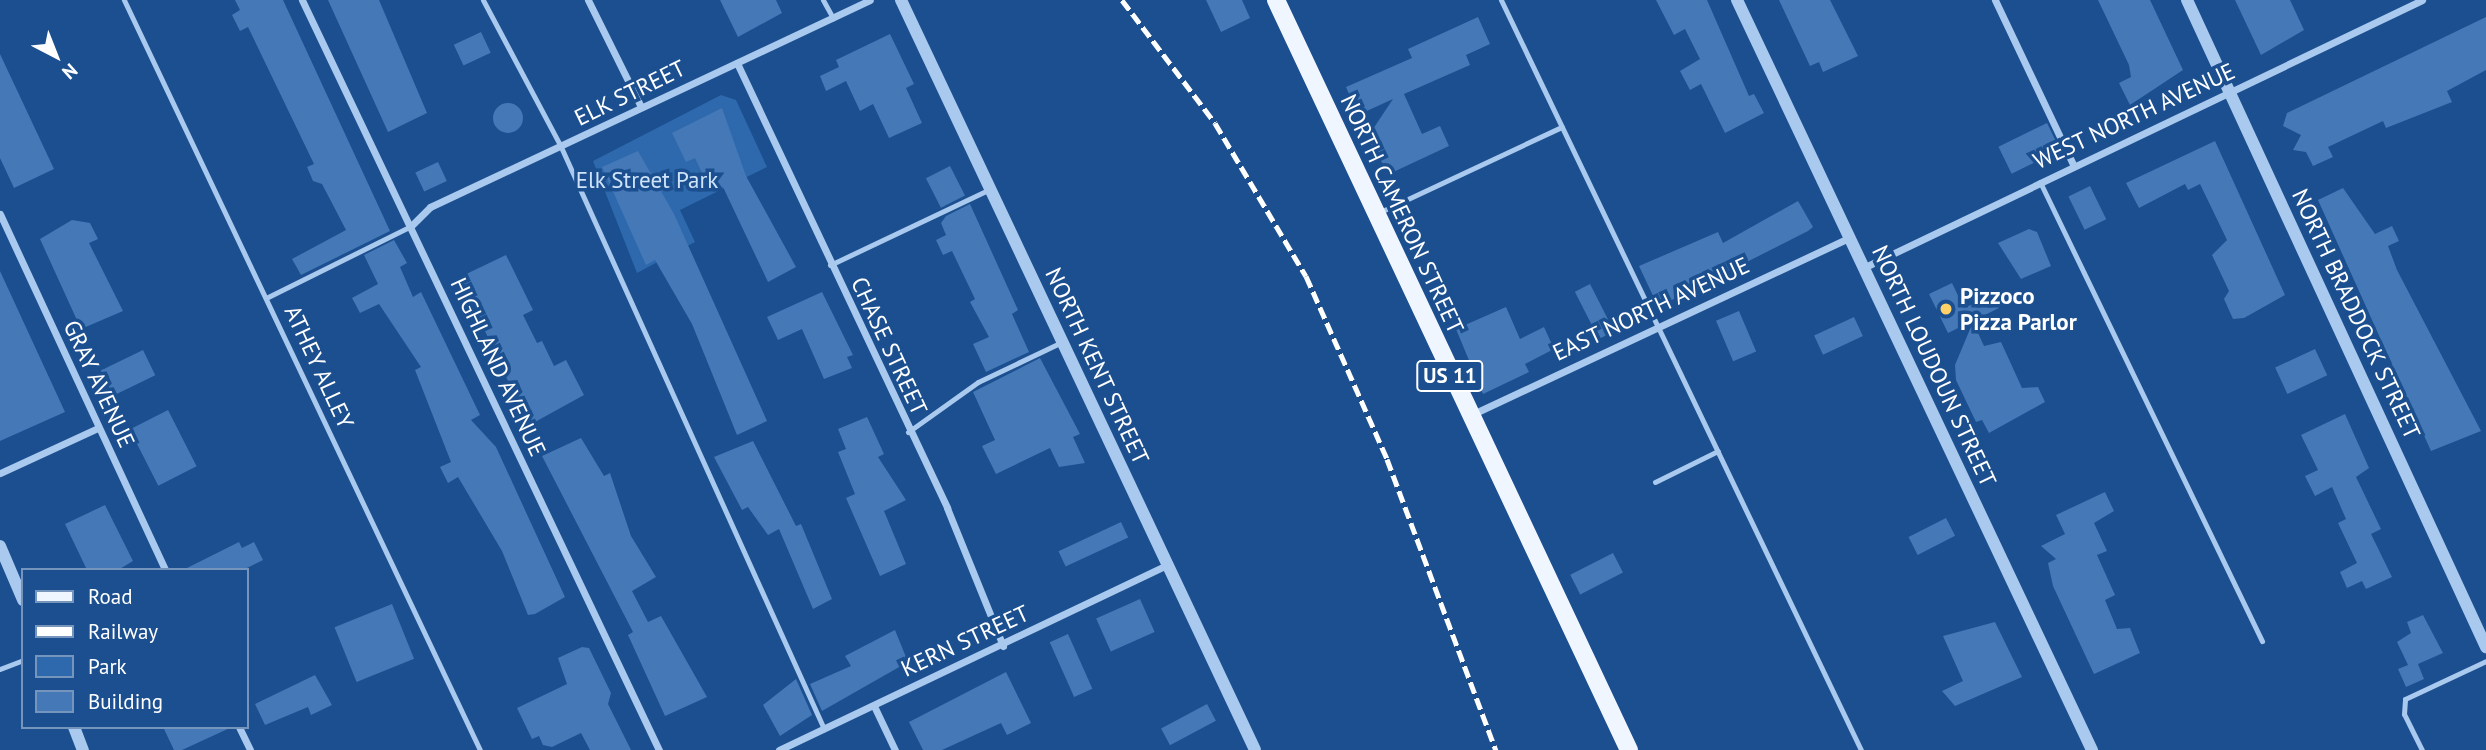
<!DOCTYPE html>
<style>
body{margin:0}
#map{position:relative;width:2486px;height:750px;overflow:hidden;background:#1b4f8f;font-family:"PT Sans",sans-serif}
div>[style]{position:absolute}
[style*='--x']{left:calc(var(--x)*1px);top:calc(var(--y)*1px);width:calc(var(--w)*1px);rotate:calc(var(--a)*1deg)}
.green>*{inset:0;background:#2e69ad}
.building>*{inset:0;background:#4478b7;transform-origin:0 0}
.round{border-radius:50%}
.service>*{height:5px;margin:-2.5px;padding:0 2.5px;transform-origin:2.5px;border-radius:2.5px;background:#a9c9ee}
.minor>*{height:7px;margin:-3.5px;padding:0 3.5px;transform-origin:3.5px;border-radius:3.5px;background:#a9c9ee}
.tertiary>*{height:12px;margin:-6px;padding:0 6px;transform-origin:6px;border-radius:6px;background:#a9c9ee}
.primary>*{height:18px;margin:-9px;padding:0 9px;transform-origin:9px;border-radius:9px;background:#f0f6ff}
.rail>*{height:5px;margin-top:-2.5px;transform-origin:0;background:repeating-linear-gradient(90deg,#fff 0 12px,transparent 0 17px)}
.dots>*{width:19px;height:19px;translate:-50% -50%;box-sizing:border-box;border:4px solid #1b4f8f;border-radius:50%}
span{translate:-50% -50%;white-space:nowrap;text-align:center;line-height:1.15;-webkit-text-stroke:7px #1b4f8f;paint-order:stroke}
.shield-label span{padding:2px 5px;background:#1b4f8f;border:2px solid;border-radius:5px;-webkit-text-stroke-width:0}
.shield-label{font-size:21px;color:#fff;font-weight:700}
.street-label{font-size:23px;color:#fff}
.park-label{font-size:23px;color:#cfe3fa}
.poi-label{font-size:23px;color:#fff;font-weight:700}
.left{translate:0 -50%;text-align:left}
.legend{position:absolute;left:21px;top:568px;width:228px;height:161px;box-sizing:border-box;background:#1b4f8f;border:2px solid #7695bc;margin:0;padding:9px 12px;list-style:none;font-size:21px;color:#fff}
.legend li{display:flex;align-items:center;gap:14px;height:35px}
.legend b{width:35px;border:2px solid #7695bc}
.north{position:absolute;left:21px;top:21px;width:70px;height:70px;-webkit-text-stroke:5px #1b4f8f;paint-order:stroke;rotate:138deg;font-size:19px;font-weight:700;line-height:28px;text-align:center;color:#fff}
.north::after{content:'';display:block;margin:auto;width:24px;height:32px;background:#fff;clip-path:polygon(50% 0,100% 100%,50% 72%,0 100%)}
</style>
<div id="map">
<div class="green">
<div style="clip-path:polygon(721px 95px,736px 100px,767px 167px,680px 210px,695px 242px,637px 273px,593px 161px)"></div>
</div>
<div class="building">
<div style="clip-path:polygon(235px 0,283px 0,390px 231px,301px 275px,292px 259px,346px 230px,322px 184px,313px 181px,307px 167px,314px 164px,248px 27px,240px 31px,232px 15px,240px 10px)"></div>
<div style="clip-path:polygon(328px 0,379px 0,427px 113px,388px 132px)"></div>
<div style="clip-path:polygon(720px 0,776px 0,782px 13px,738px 37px)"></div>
<div style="clip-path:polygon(1206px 0,1242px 0,1250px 18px,1221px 32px)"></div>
<div style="clip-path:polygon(1656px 0,1707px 0,1749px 96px,1754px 94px,1764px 113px,1725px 133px,1701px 84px,1690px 90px,1680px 71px,1700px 59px,1685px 29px,1674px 35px)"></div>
<div style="clip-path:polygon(1779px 0,1830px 0,1858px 56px,1823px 72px,1819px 62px,1810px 66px)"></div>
<div style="clip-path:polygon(2098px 0,2150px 0,2183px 70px,2130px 105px,2119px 83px,2131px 77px,2129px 65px)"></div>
<div style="clip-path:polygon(2235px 0,2290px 0,2304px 30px,2261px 55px)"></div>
<div style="clip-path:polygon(1478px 17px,1490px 44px,1466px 55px,1470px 65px,1404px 94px,1422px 134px,1440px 126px,1449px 146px,1389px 174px,1367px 138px,1393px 99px,1358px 115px,1346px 87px,1412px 58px,1408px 49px)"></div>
<div style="clip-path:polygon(2486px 17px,2486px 70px,2447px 91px,2452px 102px,2386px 128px,2383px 121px,2328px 147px,2333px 157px,2313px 166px,2306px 152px,2293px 150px,2301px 135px,2283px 126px,2287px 113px)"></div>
<div style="left:481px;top:32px;width:23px;height:30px;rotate:65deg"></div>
<div style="clip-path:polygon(890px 34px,914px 84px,906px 88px,922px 123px,889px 138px,873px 104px,860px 111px,846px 81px,826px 91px,820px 76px,839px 67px,836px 60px)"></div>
<div style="clip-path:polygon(0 54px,54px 169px,14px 188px,0 158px)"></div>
<div class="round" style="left:493px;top:103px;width:30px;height:30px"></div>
<div style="clip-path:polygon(722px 108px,746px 176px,796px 267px,768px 282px,723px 187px,711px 192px,695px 158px,686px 162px,672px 133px)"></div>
<div style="left:2047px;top:123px;width:30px;height:54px;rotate:64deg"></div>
<div style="clip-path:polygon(2215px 141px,2285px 295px,2244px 318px,2233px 319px,2224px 299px,2229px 291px,2212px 255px,2227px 240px,2200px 184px,2188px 190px,2185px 184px,2139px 208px,2126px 183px)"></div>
<div style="clip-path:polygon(638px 151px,674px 214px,767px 421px,737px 435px,692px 324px,655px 260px,646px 265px,602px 167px)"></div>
<div style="left:438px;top:162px;width:21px;height:25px;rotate:65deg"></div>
<div style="left:950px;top:166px;width:33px;height:27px;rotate:63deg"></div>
<div style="left:2090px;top:186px;width:37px;height:24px;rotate:64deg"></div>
<div style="clip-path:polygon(2343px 188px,2375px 234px,2392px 226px,2399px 241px,2388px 246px,2397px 270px,2481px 431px,2431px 451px,2318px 200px)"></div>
<div style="clip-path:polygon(1798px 201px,1813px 227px,1808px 231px,1660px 306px,1655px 300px,1639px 266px,1718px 232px,1723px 243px)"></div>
<div style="clip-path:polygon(970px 204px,1018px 310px,1012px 314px,1029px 352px,986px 372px,973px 344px,989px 337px,970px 302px,975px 299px,952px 251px,943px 255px,936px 240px,946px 235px,941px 223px,946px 216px)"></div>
<div style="clip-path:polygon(72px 220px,90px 223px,98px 239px,89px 243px,123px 311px,81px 329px,40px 239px)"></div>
<div style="clip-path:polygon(2029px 229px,2037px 232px,2051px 266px,2021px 279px,1998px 243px)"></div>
<div style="clip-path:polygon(394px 240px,407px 263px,400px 267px,413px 297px,421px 292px,480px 415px,471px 420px,496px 447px,565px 597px,535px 614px,528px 615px,502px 551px,458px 477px,448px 483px,440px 467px,451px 462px,415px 370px,421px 367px,379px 304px,360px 313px,352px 298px,378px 284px,364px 255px)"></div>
<div style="clip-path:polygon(506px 255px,533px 310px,523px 315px,537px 343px,542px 341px,554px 366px,566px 360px,584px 395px,535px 422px,527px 422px,460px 277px)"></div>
<div style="clip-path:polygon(0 271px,65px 412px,0 441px)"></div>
<div style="clip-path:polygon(1952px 283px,1964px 308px,1993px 295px,1999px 308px,1948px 333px,1929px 294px)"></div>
<div style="left:1590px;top:284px;width:53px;height:17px;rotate:63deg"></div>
<div style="clip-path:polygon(822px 292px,853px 355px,847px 357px,852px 368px,824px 379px,802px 329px,778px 340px,767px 317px)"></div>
<div style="clip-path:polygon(1506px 307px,1520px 339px,1544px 327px,1554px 349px,1525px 364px,1529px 372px,1483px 394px,1456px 329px)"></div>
<div style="left:1739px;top:311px;width:44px;height:25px;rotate:67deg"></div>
<div style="left:1854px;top:317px;width:21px;height:44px;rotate:65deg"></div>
<div style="clip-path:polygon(1973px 322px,1984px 346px,2001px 342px,2022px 388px,2038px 387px,2045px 402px,1989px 433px,1982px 420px,1976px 422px,1956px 380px,1955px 365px)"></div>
<div style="left:2315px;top:349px;width:29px;height:44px;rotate:65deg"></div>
<div style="left:143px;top:350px;width:28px;height:47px;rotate:64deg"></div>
<div style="clip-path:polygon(1040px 358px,1080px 434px,1073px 437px,1085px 463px,1059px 467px,1050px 448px,996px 474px,982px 446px,995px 440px,973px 392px)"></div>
<div style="left:168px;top:410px;width:63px;height:43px;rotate:63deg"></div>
<div style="clip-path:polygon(2345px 414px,2369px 468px,2356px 477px,2381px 529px,2371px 534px,2392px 577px,2366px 589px,2362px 581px,2347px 588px,2340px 572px,2357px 563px,2338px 523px,2346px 519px,2332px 487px,2315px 496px,2305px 476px,2318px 470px,2301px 435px)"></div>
<div style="clip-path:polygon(867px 417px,884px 454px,878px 457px,906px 500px,884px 511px,906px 564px,880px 576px,846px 498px,855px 494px,838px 452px,846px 449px,838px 429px)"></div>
<div style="clip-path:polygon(581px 438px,604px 476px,610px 473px,631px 536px,656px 577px,632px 591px,648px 622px,661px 616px,707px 697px,665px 716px,628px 635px,633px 632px,542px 456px)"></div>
<div style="clip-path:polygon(753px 441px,796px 526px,801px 524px,832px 599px,813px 609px,779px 529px,768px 535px,748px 507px,742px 510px,714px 457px)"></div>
<div style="clip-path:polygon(2105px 492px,2114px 511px,2094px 523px,2107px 551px,2097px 555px,2115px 595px,2105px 600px,2117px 629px,2130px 628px,2140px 653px,2094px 674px,2053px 586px,2048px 563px,2056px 559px,2041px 546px,2065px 534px,2056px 515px)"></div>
<div style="clip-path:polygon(105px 505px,133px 561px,118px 570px,87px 570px,65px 524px)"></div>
<div style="left:1946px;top:518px;width:20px;height:42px;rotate:63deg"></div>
<div style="left:1121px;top:522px;width:17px;height:69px;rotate:65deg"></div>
<div style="clip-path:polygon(239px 542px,242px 548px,254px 542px,263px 560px,243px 570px,183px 570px)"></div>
<div style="left:1613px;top:553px;width:22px;height:48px;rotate:63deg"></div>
<div style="left:1140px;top:599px;width:36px;height:48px;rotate:66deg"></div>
<div style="left:392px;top:604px;width:59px;height:62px;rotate:68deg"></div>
<div style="clip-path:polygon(2423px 615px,2443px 653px,2418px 664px,2424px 679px,2406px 687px,2398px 669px,2408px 665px,2397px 642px,2411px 633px,2407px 622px)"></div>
<div style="clip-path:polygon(1995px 622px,2022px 677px,1955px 706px,1942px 691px,1963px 681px,1943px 636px)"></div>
<div style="clip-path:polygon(895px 630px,908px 662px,822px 711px,810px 684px,851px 666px,845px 656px)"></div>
<div style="left:1068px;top:634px;width:60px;height:20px;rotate:66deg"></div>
<div style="clip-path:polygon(582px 647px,589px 648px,611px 693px,608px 704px,631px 750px,590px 750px,581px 733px,552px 747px,543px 745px,539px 736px,532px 739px,517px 708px,567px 684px,558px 658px)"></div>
<div style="clip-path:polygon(1006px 672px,1031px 723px,1007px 735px,1001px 723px,942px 750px,923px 750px,909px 722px)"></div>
<div style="clip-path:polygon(315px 675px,332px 705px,311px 715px,308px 707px,265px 725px,255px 704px)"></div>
<div style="clip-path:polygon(796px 679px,812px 715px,780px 736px,763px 705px)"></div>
<div style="left:1207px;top:704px;width:19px;height:52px;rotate:62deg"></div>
<div style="clip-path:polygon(163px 727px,232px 727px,182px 750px,174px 750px)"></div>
</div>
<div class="service">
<div style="--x:124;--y:0;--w:830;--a:64.61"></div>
<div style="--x:483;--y:0;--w:166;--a:62"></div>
<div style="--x:561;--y:147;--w:639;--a:65.68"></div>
<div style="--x:823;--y:0;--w:21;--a:61"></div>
<div style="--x:1501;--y:0;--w:832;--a:64.36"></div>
<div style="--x:2040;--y:182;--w:510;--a:64.19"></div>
<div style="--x:1378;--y:213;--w:203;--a:-25.1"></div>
<div style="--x:830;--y:265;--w:175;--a:-25.4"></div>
<div style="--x:266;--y:298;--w:162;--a:-26.4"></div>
<div style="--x:908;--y:432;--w:86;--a:-35.5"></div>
<div style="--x:978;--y:382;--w:93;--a:-25.5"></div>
<div style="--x:1655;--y:482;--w:70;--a:-26.2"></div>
<div style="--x:0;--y:669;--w:25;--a:-21"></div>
<div style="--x:2422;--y:750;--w:40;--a:-116.6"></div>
<div style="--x:2404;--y:714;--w:15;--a:-86"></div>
<div style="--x:2405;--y:699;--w:89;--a:-25.1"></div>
</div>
<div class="minor">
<div style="--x:302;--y:0;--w:831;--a:64.55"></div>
<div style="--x:588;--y:0;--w:119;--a:63.6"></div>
<div style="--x:1995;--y:0;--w:184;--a:64.6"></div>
<div style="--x:737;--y:63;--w:492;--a:64.7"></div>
<div style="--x:947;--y:508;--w:149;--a:67.9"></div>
<div style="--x:0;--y:214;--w:392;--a:65.1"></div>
<div style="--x:411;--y:226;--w:27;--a:-45"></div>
<div style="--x:430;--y:207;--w:486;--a:-25.2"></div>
<div style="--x:1863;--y:268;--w:620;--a:-25.61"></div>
<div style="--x:1473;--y:414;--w:416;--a:-25.1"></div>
<div style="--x:0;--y:473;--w:108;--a:-24.7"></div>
<div style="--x:874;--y:706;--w:49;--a:64.5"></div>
<div style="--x:239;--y:727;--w:25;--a:64"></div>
<div style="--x:779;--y:750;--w:430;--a:-25.5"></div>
</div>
<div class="tertiary">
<div style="--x:901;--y:0;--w:829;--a:64.73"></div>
<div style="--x:1737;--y:0;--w:830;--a:64.67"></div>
<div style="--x:2187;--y:0;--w:713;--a:65.2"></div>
<div style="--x:0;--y:546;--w:59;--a:66.9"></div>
<div style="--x:74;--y:727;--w:25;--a:69"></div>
</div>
<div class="primary">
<div style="--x:1276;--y:0;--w:829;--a:64.8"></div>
</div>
<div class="rail">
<div style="--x:1122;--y:0;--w:154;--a:52.9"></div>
<div style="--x:1215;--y:123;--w:178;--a:59.3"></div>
<div style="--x:1306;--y:276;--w:200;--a:66.1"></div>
<div style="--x:1387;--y:459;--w:311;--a:69.5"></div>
</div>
<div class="dots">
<div style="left:1946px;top:309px;background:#ffd166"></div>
</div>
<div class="shield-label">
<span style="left:1450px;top:376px">US 11</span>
</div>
<div class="street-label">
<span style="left:630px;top:93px;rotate:-26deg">ELK STREET</span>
<span style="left:2134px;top:116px;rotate:-25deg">WEST NORTH AVENUE</span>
<span style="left:1402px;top:214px;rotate:65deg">NORTH CAMERON STREET</span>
<span style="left:1651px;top:309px;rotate:-25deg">EAST NORTH AVENUE</span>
<span style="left:2356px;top:314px;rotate:65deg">NORTH BRADDOCK STREET</span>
<span style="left:889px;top:346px;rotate:65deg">CHASE STREET</span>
<span style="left:1097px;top:366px;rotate:65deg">NORTH KENT STREET</span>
<span style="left:1934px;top:366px;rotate:65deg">NORTH LOUDOUN STREET</span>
<span style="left:319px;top:367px;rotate:65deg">ATHEY ALLEY</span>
<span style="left:498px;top:367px;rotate:65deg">HIGHLAND AVENUE</span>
<span style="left:99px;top:384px;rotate:65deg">GRAY AVENUE</span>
<span style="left:965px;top:641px;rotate:-25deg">KERN STREET</span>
</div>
<div class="park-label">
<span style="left:647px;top:180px">Elk Street Park</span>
</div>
<div class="poi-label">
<span class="left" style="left:1960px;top:309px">Pizzoco<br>Pizza Parlor</span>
</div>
<ul class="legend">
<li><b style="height:9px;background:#f0f6ff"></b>Road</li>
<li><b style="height:9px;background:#fff"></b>Railway</li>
<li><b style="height:19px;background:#2e69ad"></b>Park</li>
<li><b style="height:19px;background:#4478b7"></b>Building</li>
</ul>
<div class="north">N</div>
</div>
